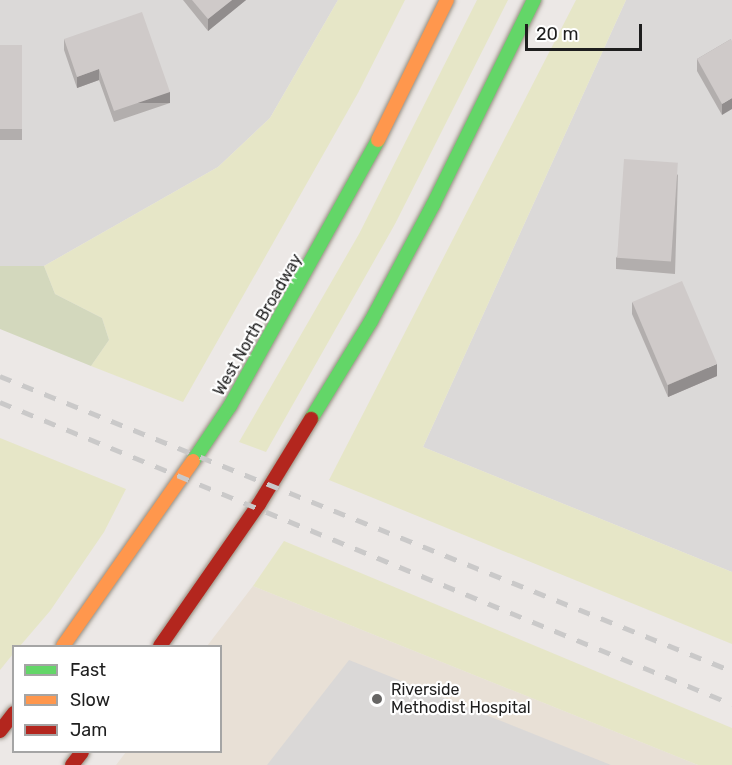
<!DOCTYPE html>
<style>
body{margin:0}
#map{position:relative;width:732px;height:765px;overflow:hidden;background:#ece8e6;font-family:Rubik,sans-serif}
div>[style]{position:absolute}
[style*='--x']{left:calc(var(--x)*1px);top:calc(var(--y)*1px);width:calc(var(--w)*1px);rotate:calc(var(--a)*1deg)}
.residential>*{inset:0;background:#dbd9d8}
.education>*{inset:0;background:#e8e0d6}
.grass>*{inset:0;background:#e6e6c7}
.forest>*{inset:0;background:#d3d8bd}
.parking>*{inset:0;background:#dad8d7}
.roads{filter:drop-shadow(0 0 2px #958d80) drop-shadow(0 0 2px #958d80)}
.fast>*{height:14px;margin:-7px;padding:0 7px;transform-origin:7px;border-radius:7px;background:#63d668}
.slow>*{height:14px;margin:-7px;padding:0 7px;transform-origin:7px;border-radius:7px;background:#ff974d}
.jam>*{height:14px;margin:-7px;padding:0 7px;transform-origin:7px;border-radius:7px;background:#b3261e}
.rail>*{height:4.5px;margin-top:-2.25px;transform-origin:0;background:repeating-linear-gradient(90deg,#cac9c9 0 12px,transparent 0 24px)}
.wall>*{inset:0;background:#b2aead;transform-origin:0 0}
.shaded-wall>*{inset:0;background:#918d8d;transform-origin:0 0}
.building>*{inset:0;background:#cfcac9;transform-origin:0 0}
.dots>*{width:16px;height:16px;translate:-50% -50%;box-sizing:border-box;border:3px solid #fff;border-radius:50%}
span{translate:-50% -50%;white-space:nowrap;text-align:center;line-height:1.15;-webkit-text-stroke:4.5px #fff;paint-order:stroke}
.street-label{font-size:16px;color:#1e1e1e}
.poi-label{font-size:16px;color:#1e1e1e}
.left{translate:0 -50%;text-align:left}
.legend{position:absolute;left:12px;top:645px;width:210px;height:108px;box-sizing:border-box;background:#fff;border:2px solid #a5a5a5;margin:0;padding:8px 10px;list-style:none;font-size:18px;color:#1e1e1e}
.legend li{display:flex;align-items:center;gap:12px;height:30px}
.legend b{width:30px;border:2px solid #a5a5a5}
.scale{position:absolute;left:525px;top:24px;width:117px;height:27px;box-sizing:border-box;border:3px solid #1e1e1e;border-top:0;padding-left:8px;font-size:18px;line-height:21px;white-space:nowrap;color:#1e1e1e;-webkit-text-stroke:4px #fff;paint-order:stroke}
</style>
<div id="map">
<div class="residential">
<div style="clip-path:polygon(0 0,338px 0,270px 118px,218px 167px,44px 266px,0 266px)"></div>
<div style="clip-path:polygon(626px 0,732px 0,732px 572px,423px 447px)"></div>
</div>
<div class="education">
<div style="clip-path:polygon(253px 586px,698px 765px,116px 765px,126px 752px,220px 752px,220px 646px,207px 646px)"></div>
</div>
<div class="grass">
<div style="clip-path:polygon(338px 0,405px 0,358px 93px,183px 402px,91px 366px,109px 340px,102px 318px,55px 294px,44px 266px,218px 167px,270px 118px)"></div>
<div style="clip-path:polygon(477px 0,508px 0,395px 224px,266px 452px,239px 442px,359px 234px)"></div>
<div style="clip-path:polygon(576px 0,626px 0,423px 447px,732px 572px,732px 644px,329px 480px)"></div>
<div style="clip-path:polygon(0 438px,126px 489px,104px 532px,50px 611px,20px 646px,14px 646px,13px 654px,0 670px)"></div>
<div style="clip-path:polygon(284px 541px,732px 728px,732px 765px,698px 765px,253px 586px)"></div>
</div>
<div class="forest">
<div style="clip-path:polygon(0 266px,44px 266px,55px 294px,102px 318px,109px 340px,91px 366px,0 329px)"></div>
</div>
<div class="parking">
<div style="clip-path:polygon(349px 660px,611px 765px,267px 765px)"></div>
</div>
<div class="roads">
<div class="fast">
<div style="--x:311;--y:419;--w:115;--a:-58.5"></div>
<div style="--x:371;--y:321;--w:132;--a:-61.9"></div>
<div style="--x:433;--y:205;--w:229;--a:-63.8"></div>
<div style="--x:193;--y:461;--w:66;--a:-56.1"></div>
<div style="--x:230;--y:406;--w:304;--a:-60.9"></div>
</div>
<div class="slow">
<div style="--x:378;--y:140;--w:156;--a:-63.8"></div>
<div style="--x:63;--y:646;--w:226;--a:-54.9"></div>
</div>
<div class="jam">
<div style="--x:160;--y:646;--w:173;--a:-55.1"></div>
<div style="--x:259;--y:504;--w:100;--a:-58.5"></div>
<div style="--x:0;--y:731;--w:23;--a:-52"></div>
<div style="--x:72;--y:765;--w:16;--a:-52"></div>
</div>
</div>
<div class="rail">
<div style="--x:0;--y:376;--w:789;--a:21.95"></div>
<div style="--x:0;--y:402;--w:792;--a:22.42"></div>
</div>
<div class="wall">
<div style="clip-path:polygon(183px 0,246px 0,208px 31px)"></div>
<div style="clip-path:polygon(64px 39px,170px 103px,114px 122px,99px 80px,77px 88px,64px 50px)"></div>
<div style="clip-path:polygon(731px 39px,722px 115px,697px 71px,697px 59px)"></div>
<div style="left:0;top:45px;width:22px;height:95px"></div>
<div style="clip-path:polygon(678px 174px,675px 274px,616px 269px,616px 258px)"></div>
<div style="clip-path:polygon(632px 302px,717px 376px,668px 397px,632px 314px)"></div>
</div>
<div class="shaded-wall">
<div style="clip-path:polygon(232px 0,246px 0,208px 31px,208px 19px)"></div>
<div style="clip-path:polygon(99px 69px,99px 80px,77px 88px,77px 77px)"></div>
<div style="left:170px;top:92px;width:11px;height:59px;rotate:90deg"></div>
<div style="clip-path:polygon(732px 98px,732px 109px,722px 115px,722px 104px)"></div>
<div style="clip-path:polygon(717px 364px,717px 376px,668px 397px,668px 385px)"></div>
</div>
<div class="building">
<div style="clip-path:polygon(192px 0,232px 0,208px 19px)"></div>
<div style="clip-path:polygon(142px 12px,170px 92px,114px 111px,99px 69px,77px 77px,64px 39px)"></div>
<div style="clip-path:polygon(731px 39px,732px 41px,732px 98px,722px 104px,697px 59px)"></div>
<div style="left:0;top:45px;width:22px;height:84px"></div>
<div style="left:624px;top:159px;width:54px;height:99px;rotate:4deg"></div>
<div style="left:682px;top:281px;width:90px;height:54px;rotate:67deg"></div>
</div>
<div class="dots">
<div style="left:377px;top:699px;background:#666564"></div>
</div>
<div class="street-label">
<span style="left:258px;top:325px;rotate:-60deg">West North Broadway</span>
</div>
<div class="poi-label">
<span class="left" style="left:391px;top:699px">Riverside<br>Methodist Hospital</span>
</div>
<ul class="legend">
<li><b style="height:8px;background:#63d668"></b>Fast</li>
<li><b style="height:8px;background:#ff974d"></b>Slow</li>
<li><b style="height:8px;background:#b3261e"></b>Jam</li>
</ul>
<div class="scale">20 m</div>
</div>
